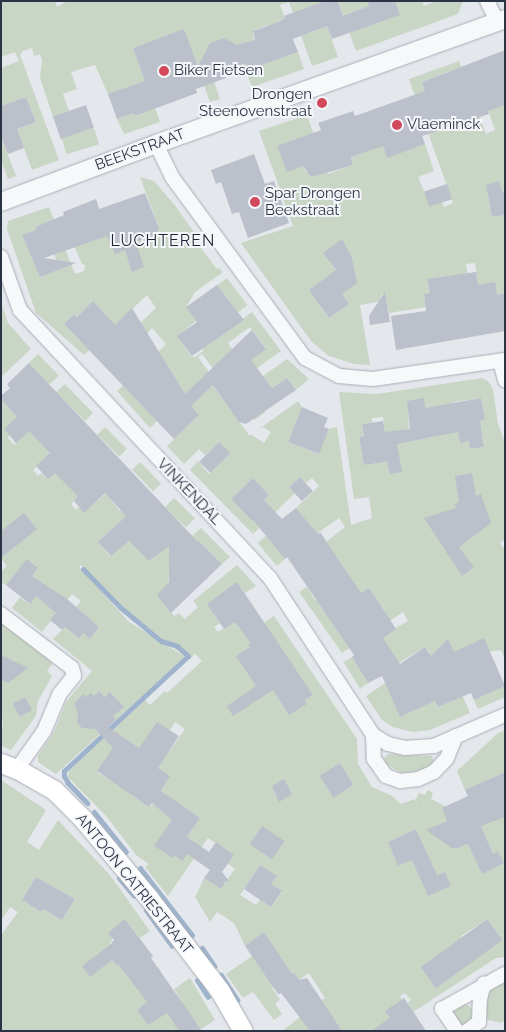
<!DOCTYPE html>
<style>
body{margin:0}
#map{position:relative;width:506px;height:1032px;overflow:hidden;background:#e4e7ec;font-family:Raleway,sans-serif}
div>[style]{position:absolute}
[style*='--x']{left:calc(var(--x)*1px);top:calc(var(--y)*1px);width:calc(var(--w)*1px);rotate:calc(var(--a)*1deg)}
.green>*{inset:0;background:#c9d6c5;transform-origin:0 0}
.round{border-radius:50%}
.stream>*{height:5px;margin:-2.5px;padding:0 2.5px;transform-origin:2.5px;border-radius:2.5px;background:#9fb4cc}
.building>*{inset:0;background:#bbc0ca;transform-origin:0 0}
.roads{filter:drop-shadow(0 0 1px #a9aeb7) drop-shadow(0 0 1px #a9aeb7)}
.minor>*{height:14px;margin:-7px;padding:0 7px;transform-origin:7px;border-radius:7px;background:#f7f8fa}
.tertiary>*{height:18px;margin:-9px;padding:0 9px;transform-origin:9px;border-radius:9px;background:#f7f8fa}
.secondary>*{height:19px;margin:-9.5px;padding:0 9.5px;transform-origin:9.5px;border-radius:9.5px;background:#fff}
.dots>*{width:14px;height:14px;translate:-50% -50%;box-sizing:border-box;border:2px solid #f4f6f9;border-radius:50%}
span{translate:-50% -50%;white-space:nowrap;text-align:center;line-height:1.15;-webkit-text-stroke:4px #f4f6f9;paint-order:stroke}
.poi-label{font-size:15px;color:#2b3445}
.left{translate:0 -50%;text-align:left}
.right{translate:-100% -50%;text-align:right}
.street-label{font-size:15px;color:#2b3445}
.neighbourhood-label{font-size:16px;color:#1d2536;letter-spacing:1px}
.frame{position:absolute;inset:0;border:2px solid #2b3445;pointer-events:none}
</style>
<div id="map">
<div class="green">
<div style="clip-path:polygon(1px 1px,55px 1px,57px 7px,67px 1px,325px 1px,310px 33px,327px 26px,338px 57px,312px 66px,289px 2px,280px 5px,285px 18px,278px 21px,278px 26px,270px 29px,268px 25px,253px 31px,253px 36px,264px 64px,298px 52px,304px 69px,252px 87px,236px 45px,224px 38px,216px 41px,210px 43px,205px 56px,220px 99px,210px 102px,184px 30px,133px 48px,160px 122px,124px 134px,117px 119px,134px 113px,135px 116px,147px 112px,137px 84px,110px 99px,95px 65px,71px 72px,77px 89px,63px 94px,69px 111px,53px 117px,40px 78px,42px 60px,40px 54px,34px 56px,32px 48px,23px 51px,20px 55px,59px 160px,32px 170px,17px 129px,36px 122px,26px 97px,1px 106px,1px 68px,19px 61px,15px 52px,1px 57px)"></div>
<div style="clip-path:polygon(338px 1px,367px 1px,369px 6px,359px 10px,366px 27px,399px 15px,395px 1px,422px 1px,424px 6px,437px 1px,463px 1px,458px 14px,356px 51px)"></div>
<div style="clip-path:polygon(evenodd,459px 61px,486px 134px,495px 130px,488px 110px,505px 105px,505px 191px,488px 196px,492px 217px,505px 215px,505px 293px,497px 295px,478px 286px,475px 263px,466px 264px,470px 287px,427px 279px,430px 293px,424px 294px,426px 307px,389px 313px,385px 294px,381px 295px,382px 301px,360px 305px,370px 365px,354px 364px,329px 356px,311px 341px,241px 243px,293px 226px,259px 131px,307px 115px,328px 174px,353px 165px,351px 157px,368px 151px,363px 136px,377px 131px,387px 157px,425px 144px,434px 171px,418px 177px,424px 191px,442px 202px,444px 207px,453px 203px,409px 79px,459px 61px,452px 70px,469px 119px,469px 121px,460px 125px,435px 115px,422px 82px,452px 70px,459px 61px,302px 137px,309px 171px,306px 172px,303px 166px,288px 171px,302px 137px,459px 61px,324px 253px,343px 259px,352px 257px,356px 283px,338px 289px,349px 304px,329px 318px,321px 308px,341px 278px,324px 253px)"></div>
<div style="left:94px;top:128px;width:17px;height:34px;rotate:73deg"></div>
<div style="clip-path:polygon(1px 137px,16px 176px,8px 179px,1px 160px)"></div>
<div style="clip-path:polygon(evenodd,140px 177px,154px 181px,174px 204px,196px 235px,193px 238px,217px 269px,219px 268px,223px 272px,195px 292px,186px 307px,196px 321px,178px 336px,191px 356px,195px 357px,203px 351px,203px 348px,252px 312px,281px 351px,232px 386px,221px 379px,202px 354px,198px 357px,211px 375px,203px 394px,213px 385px,225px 402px,262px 406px,265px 412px,255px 420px,251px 416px,235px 416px,249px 435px,252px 435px,264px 443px,271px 432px,263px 427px,259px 429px,298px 401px,302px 407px,288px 442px,318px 454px,329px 429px,337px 427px,351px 525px,372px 518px,369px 497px,354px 499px,339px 392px,377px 394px,482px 378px,488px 381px,493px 389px,498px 424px,505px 443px,505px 539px,500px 543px,505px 550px,505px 659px,501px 650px,456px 656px,448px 639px,441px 646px,470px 713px,430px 730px,413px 732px,393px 727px,382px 720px,366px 696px,430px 653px,425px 647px,392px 667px,380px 637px,408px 621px,403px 612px,342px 653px,299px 592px,307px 587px,315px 600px,349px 575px,326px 542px,345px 527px,339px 518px,312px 537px,313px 528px,296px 508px,319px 486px,312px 478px,306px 483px,300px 477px,290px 487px,295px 493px,253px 534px,190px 470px,198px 461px,209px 474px,230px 454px,219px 442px,205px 455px,199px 449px,184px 464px,167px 446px,199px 415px,182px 397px,150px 428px,117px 391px,144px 366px,133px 330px,156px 308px,147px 295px,84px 355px,36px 313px,7px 229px,8px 221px,49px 207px,75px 274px,84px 271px,85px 265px,82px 264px,72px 241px,101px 220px,115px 254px,121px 251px,120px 248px,156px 235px,158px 225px,140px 177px,42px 224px,60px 269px,40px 277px,23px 235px,36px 230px,35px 227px,42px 224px,140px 177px,93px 302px,107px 316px,81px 342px,64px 324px,74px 314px,77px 317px,93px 302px,140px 177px,250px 327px,266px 348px,243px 364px,228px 343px,250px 327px,140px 177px,152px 328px,166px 344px,156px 354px,142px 338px,152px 328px,140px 177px,481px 398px,485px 420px,475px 422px,482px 433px,484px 447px,471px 449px,469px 441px,460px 442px,453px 402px,481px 398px,140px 177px,423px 399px,425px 408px,430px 407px,435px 437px,409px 441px,408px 401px,423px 399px,140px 177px,383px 417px,389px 462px,364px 465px,359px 437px,364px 436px,362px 424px,372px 422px,372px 418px,383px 417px,140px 177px,253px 478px,269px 495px,264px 500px,269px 505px,252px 521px,231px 499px,253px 478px,140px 177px,369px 588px,384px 612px,328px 615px,369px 588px,140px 177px,399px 680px,455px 700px,438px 707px,435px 701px,400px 717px,399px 680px)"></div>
<div style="left:227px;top:278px;width:34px;height:12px;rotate:53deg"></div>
<div style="clip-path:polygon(1px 302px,8px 323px,31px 349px,1px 377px)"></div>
<div style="left:38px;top:354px;width:30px;height:13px;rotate:46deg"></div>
<div style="clip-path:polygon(287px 359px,309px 379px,296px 390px,287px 378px,272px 388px,263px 376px)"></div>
<div style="clip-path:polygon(evenodd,65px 384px,93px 413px,85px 421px,63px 399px,56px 447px,33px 470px,38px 476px,42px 473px,48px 479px,67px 462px,87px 488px,71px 504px,76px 510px,79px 507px,84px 512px,112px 488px,111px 500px,120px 511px,123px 509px,128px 514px,98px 542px,110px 556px,136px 534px,142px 554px,150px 561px,157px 555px,165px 540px,176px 550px,201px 528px,230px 557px,222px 564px,199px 541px,169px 569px,168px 609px,174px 616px,179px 613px,185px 619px,198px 607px,193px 601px,237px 565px,256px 586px,245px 593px,237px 583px,224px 607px,214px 615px,220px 623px,214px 627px,218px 632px,235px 622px,246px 635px,274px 616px,357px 739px,358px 764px,372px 787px,392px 796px,401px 804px,415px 799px,417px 804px,416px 799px,419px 793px,425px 795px,428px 790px,433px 793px,431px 799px,445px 806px,447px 821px,439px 825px,452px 848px,458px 848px,469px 844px,482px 874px,503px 863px,498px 852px,493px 854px,470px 801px,505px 817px,505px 957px,496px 958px,413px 1012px,407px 1003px,411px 1000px,405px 993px,400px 996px,402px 1000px,386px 1012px,398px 1030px,337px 1031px,306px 1025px,310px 1031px,282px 1031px,325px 998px,309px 973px,299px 980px,295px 973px,272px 988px,280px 1000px,275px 1004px,282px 1014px,274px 1020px,253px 992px,243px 998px,226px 974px,252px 956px,264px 933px,245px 946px,234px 923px,217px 912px,210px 922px,195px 897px,204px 878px,221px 888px,235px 869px,224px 861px,230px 861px,234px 855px,208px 838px,168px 896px,145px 867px,149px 864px,137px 856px,106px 816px,68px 777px,69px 771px,145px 700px,150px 705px,165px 691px,167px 693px,202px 661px,195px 654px,189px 659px,185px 657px,116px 720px,107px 710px,117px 700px,111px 692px,105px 697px,99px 691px,94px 696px,86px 697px,83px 695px,74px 704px,75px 707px,100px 734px,56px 774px,38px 762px,38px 755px,54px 732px,66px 702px,92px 671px,53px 639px,65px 627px,83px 633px,90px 639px,99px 627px,76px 607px,81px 601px,72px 594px,42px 632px,12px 608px,20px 597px,29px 604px,36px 596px,40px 599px,48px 587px,32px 576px,38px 568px,30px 561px,18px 570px,6px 585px,1px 582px,1px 571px,7px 566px,1px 558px,15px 547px,1px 530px,1px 399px,10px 409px,30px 404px,8px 438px,14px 445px,30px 429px,24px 422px,65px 384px,81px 565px,119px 604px,184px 656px,129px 622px,79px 567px,81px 565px,65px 384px,297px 672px,313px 695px,305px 700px,307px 704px,289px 677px,297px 672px,65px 384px,175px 722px,185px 729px,169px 752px,160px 746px,175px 722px,65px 384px,122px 736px,116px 784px,97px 772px,122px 736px,65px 384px,340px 763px,354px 785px,334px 797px,321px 777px,340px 763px,65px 384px,152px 764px,170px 776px,161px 791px,167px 795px,149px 807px,131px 794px,152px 764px,65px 384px,181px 806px,200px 818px,187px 837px,193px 841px,189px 847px,173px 858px,155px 846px,181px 806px,65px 384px,416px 829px,427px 853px,398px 866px,388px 842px,416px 829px,65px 384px,260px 865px,276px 877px,271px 884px,282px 892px,271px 907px,260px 900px,256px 905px,240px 895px,260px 865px,65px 384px,487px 919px,502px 940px,461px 937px,461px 936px,487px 919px)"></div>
<div style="left:105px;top:427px;width:31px;height:11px;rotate:45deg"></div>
<div style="left:140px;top:462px;width:30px;height:11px;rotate:46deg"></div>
<div style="left:174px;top:498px;width:29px;height:13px;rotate:44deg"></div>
<div style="left:266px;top:536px;width:30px;height:11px;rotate:50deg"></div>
<div style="clip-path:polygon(1px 622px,53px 663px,47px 671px,52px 676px,38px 701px,36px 716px,11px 750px,1px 746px,3px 719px,1px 718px)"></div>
<div style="left:352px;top:657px;width:31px;height:10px;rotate:58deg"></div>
<div style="clip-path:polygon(505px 686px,505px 697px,478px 709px,474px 700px)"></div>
<div style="clip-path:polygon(505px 730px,505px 772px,465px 790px,457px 771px,498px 733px)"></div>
<div style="clip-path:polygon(388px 754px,432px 756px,434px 762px,423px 770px,401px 773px,386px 764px,384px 759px)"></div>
<div style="clip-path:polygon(evenodd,1px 780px,46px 810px,27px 842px,39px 850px,58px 820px,109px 874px,150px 931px,140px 938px,125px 919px,110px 943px,119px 954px,105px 949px,83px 966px,112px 960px,117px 966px,119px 965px,149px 974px,158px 967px,161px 972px,151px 980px,149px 1001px,137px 1010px,148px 1025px,182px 1002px,174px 989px,190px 978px,215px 1020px,201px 1029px,192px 1017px,179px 1031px,1px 1031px,1px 935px,18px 912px,10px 907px,1px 921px,1px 780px,36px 877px,75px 899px,62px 920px,43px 909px,41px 912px,22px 900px,36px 877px)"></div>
<div style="clip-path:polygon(505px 981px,505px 1020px,501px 1023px,484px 1019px,488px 993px,494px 986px)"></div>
<div class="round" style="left:453px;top:1004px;width:20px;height:20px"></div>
</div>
<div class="stream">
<div style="--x:83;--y:569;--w:54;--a:45.7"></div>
<div style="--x:121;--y:608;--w:52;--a:39.5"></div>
<div style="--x:161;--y:641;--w:17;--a:17"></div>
<div style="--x:177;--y:646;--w:15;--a:42"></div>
<div style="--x:188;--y:656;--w:169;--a:137.2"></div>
<div style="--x:64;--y:771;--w:5;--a:90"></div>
<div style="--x:64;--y:776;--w:8;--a:60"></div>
<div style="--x:68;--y:783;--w:28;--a:46"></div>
<div style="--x:94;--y:812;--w:51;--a:51.3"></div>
<div style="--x:140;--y:868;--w:85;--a:52.2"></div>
<div style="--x:119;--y:878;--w:23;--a:50"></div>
<div style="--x:146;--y:910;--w:44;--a:54.2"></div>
<div style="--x:202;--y:948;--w:22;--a:56"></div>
<div style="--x:221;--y:975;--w:30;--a:57"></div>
<div style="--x:197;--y:980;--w:20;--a:57"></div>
</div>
<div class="building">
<div style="clip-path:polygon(325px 1px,338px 1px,343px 16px,369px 6px,367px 1px,395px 1px,400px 15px,332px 39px,327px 26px,293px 39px,298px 52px,248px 70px,246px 63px,224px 72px,226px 78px,196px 89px,197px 93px,135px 116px,134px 113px,117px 119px,108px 94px,145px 81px,133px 48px,184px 29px,198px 67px,210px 43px,224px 38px,237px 45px,255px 40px,253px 31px,278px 22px,285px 18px,284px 16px)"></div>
<div style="clip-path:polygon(505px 50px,505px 105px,488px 111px,489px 114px,422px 136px,425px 144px,387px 158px,383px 146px,351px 157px,353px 165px,340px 169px,311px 177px,303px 166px,287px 172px,277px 146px,321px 130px,318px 123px,353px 111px,355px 116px,425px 91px,422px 82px)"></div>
<div style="clip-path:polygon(26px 97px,36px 122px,17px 129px,24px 148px,8px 154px,1px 137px,1px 106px)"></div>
<div style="left:86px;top:105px;width:24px;height:35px;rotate:71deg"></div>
<div style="clip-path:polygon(254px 154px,265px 184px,274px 181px,289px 223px,248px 238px,239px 212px,232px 214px,221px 182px,216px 184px,211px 170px)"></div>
<div style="clip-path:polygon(499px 181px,502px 192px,505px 191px,505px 215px,492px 217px,486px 185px)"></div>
<div style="left:447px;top:184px;width:16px;height:24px;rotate:72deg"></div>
<div style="clip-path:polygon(145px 193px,159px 228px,156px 235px,136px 242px,144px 267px,132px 272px,125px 250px,115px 254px,107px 236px,44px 258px,76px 263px,40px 277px,22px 235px,36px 230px,35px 227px,64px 215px,63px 212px,96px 199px,99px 209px)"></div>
<div style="clip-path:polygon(342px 239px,352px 258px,357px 283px,342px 294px,349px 304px,329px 318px,309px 290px,336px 270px,323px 253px)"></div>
<div style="clip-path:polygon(476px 272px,478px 285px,495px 282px,497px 295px,505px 293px,505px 331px,396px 350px,391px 316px,426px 311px,424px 294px,430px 293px,427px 279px)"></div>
<div style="clip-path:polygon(217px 285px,244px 320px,192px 356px,177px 336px,197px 322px,186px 307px)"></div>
<div style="clip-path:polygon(385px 292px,390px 322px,370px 325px,369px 316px)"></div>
<div style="clip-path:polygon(93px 301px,115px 325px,132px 308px,185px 394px,252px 330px,266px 349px,251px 360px,272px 388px,287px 378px,296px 390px,246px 424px,239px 422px,213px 385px,191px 406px,199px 415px,174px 439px,64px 324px,74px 314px,77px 317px)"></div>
<div style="clip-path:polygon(29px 363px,198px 542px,199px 541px,222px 564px,171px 613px,157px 595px,169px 582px,169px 546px,149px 561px,129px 541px,111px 556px,98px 542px,126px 516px,105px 493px,84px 513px,74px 501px,78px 496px,55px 473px,48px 479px,36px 466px,50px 453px,29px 431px,16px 443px,4px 429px,17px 417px,1px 399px,1px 396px,10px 388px,7px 384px)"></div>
<div style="clip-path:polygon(424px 398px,425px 408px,481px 398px,485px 420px,480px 421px,484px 447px,470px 449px,469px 441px,460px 443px,458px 432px,397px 444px,402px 472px,390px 474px,387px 462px,364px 465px,359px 437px,364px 436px,362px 424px,383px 421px,385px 432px,410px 429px,407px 401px)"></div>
<div style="clip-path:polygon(302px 407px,328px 418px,324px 427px,329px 429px,319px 454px,288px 442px)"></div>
<div style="left:219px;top:442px;width:16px;height:28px;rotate:45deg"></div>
<div style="clip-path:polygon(472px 473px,476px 496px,481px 494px,491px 523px,459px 547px,474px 567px,462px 576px,424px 518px,456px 508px,455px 504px,459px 502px,455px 476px)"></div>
<div style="left:300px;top:477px;width:19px;height:15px;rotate:47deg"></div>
<div style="clip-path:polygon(253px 478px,269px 495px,264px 500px,282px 519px,296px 508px,318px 534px,320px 532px,361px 593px,369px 588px,396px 629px,383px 638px,400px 664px,425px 647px,431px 656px,448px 639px,454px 652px,484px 638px,505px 686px,474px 700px,471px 693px,438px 707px,435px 701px,400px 717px,382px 676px,368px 683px,352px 657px,354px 655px,287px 557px,285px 559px,253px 520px,252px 521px,231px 499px)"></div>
<div style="clip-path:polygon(24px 513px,37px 529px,1px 558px,1px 531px)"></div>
<div style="clip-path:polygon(27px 559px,38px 568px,32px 576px,67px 599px,99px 627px,90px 639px,83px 633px,79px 638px,65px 627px,62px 630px,50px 620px,56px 613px,36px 596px,30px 604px,6px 585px)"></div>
<div style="clip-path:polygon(237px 582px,313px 695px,305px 700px,307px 704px,289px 715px,273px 690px,233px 716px,227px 706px,256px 686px,236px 656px,250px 647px,248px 645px,251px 643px,235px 622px,224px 629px,207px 604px)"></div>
<div style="clip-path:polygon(1px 655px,13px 661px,28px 668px,8px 683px,1px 680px)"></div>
<div style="clip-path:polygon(99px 691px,105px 697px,110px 692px,124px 707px,113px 716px,116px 720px,108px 727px,139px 748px,157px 722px,179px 736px,158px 768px,170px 776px,161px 791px,200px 818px,187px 837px,209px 852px,216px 842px,234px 855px,222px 872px,230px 882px,226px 881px,221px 889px,204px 878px,210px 870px,187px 854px,182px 861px,175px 856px,173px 858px,154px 846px,172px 820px,152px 803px,149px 807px,97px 771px,113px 748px,95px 729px,82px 728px,77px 723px,78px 713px,74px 704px,83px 694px,86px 697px,91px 693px,94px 696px)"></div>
<div style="left:25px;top:697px;width:15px;height:14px;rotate:62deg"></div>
<div style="left:340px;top:763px;width:26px;height:24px;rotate:58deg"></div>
<div style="clip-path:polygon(505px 772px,505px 817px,481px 826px,493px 854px,498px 851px,504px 863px,482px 874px,468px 844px,458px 848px,452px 848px,426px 830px,447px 821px,442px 808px,468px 796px,465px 790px)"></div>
<div style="clip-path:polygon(284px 779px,292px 794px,279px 802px,272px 786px)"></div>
<div style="left:262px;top:826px;width:27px;height:22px;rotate:34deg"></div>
<div style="clip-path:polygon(416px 829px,437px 875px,445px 872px,451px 886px,428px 896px,412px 860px,398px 866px,388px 842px)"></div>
<div style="clip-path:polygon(260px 865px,277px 876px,271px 884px,282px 891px,271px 907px,244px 889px)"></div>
<div style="clip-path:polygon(36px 877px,75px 899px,62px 920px,43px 909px,41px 912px,22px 900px)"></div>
<div style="clip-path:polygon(125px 919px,153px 956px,151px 958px,202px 1031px,179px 1031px,167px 1013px,148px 1025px,137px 1010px,147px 1002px,119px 965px,117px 966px,112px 960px,90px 977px,82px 966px,111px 944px,114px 940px,108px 933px)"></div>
<div style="left:487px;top:919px;width:26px;height:82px;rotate:54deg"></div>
<div style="clip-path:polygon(264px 932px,292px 974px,295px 973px,299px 980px,307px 978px,342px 1031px,310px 1031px,281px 993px,278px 994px,245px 946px)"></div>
<div style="clip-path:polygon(404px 998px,426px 1031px,371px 1031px,390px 1018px,385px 1011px)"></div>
</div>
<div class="roads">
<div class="minor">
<div style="--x:487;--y:1;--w:22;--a:63"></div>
<div style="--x:156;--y:144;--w:37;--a:64"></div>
<div style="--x:172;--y:177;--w:225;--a:53.7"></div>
<div style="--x:305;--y:358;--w:38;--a:28"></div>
<div style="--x:339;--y:376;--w:34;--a:5"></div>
<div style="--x:373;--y:379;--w:133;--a:-8.2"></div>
<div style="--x:1;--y:257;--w:56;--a:70.3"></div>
<div style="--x:20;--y:310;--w:367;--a:47"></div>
<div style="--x:270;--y:578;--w:188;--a:56.7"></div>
<div style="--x:373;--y:735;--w:17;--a:31"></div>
<div style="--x:388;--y:744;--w:17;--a:13"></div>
<div style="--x:405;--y:748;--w:29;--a:-4"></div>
<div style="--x:434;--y:746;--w:77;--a:-23.6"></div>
<div style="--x:500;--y:361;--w:20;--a:75"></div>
<div style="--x:1;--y:614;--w:89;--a:37.3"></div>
<div style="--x:72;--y:668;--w:8;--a:76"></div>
<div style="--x:74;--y:676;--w:22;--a:129"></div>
<div style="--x:60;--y:693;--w:41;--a:112.8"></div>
<div style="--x:44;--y:731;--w:47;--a:125.4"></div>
<div style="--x:373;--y:735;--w:24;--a:88"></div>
<div style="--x:374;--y:759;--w:21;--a:55"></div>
<div style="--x:386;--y:776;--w:15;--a:20"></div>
<div style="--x:400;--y:781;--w:18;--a:-6"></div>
<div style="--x:418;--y:779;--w:17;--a:-24"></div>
<div style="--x:434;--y:772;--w:19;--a:-47"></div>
<div style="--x:447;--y:758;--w:24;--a:-68"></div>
<div style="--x:457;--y:1031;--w:27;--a:-124"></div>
<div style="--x:442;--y:1009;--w:72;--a:-29.1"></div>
<div style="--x:467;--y:1031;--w:15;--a:-37"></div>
<div style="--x:479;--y:1022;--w:23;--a:-88"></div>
<div style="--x:480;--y:999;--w:16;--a:-76"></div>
</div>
<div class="tertiary">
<div style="--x:1;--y:202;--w:165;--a:-20.5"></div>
<div style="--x:156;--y:144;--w:371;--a:-19.7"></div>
</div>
<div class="secondary">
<div style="--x:1;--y:763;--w:17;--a:21"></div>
<div style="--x:17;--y:769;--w:43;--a:29.6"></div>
<div style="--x:54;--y:790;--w:40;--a:45"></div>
<div style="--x:82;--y:818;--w:103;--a:50.1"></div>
<div style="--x:148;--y:897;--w:118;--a:52.5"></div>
<div style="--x:220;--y:991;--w:46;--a:60.1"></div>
</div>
</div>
<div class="dots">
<div style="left:164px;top:71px;background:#d1495b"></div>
<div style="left:322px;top:103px;background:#d1495b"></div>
<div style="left:397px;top:125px;background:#d1495b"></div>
<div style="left:255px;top:202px;background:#d1495b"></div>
</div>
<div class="poi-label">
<span class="left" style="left:174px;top:71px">Biker Fietsen</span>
<span class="right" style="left:312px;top:103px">Drongen<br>Steenovenstraat</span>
<span class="left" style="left:407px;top:125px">Vlaeminck</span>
<span class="left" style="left:265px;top:202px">Spar Drongen<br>Beekstraat</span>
</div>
<div class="street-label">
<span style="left:140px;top:150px;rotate:-20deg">BEEKSTRAAT</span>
<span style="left:189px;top:492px;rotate:46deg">VINKENDAL</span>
<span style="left:134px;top:884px;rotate:51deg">ANTOON CATRIESTRAAT</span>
</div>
<div class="neighbourhood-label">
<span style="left:163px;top:241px">LUCHTEREN</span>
</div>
<div class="frame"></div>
</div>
